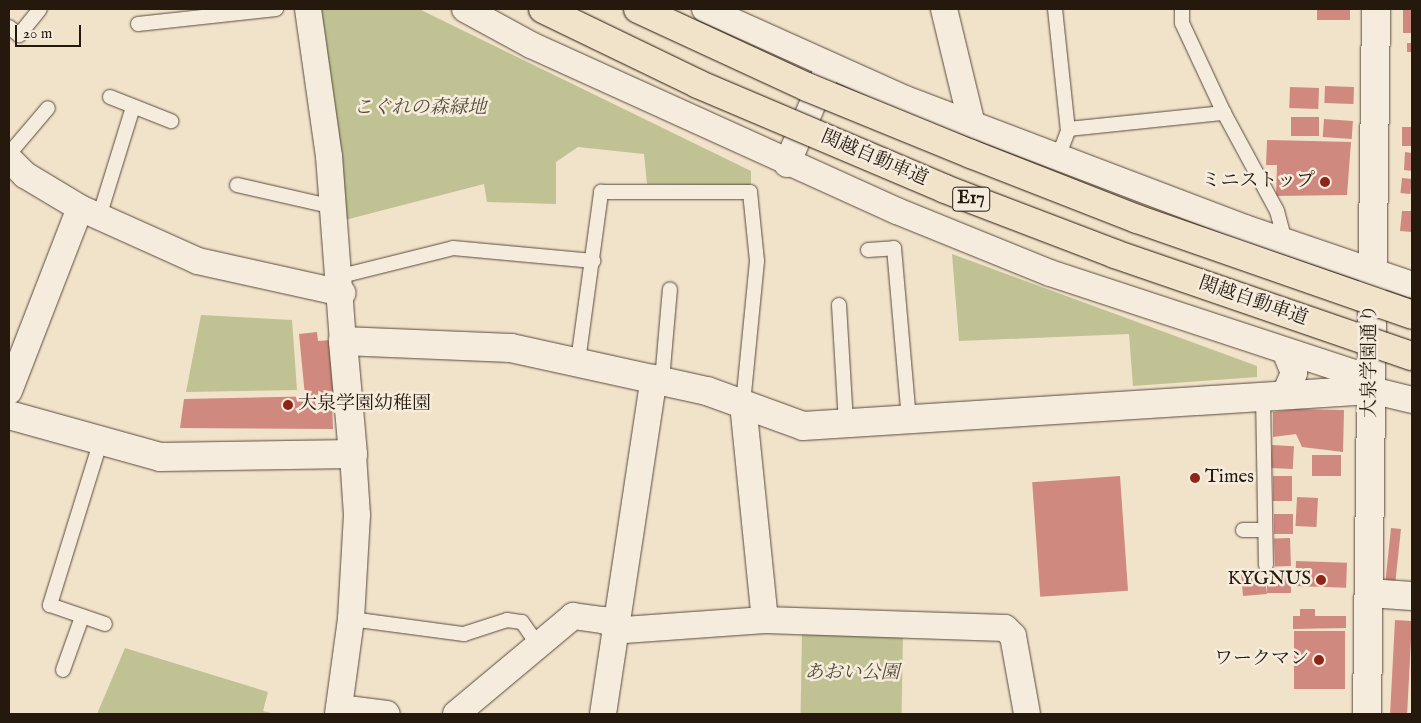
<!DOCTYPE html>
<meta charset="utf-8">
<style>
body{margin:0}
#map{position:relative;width:1421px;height:723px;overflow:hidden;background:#f1e2ca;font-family:"IM FELL English","Noto Serif JP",serif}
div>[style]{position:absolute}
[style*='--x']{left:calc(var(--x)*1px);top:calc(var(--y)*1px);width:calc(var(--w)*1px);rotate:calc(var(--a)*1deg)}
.green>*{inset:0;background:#c0c293;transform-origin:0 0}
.building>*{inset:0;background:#d0897e;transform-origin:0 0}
.roads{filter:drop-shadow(0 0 1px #584b3d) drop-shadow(0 0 1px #584b3d)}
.service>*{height:14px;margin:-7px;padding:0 7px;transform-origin:7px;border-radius:7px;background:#f6ecdd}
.minor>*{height:26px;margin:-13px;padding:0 13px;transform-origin:13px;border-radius:13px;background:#f6ecdd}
.tertiary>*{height:28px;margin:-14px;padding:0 14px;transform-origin:14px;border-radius:14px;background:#f6ecdd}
.bridges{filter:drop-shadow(0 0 1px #25190e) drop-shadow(0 0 1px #25190e)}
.motorway-bridge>*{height:28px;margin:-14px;padding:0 14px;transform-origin:14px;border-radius:14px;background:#f1e2ca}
.dots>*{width:14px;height:14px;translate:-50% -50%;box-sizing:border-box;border:2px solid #f6ecdd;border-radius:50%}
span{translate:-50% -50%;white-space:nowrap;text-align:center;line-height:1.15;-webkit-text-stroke:5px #f6ecdd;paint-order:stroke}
.shield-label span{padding:1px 4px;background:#f6ecdd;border:1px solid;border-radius:4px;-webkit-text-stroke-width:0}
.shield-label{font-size:18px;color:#25190e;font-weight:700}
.park-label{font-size:19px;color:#544c36;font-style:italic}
.street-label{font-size:19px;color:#25190e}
.poi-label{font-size:19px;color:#25190e}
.right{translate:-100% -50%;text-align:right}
.left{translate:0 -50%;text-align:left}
.frame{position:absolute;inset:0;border:10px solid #25190e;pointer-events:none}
.scale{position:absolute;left:15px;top:25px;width:66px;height:22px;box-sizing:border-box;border:2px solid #25190e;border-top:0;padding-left:6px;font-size:15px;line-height:18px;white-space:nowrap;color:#25190e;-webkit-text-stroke:4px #f6ecdd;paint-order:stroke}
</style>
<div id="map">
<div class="green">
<div style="clip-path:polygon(316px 9px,419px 9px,751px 171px,751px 185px,647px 184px,644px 154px,578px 147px,556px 162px,556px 204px,487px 202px,484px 184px,345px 220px)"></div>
<div style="clip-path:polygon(952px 254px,1257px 366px,1257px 377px,1133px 386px,1129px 334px,959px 341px)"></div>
<div style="clip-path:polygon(201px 315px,292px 320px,297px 390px,186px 392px)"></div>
<div style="left:802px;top:632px;width:101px;height:82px;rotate:1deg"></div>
<div style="clip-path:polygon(125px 648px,268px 692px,263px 711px,275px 714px,97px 714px)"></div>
</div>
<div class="building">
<div style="left:1317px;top:9px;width:33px;height:11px"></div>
<div style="left:1403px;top:9px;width:9px;height:24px"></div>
<div style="left:1407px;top:43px;width:5px;height:9px"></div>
<div style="left:1325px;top:86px;width:29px;height:17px;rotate:2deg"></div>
<div style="left:1290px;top:87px;width:29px;height:21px;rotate:2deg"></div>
<div style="left:1291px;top:117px;width:28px;height:19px"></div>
<div style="left:1324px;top:119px;width:29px;height:18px;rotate:4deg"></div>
<div style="left:1402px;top:127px;width:10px;height:19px"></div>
<div style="clip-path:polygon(1267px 140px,1351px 142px,1347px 195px,1276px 196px,1277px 165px,1266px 165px)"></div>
<div style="clip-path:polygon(1405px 152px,1412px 153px,1412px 171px,1404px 170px)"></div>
<div style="left:1402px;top:178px;width:10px;height:15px;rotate:6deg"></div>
<div style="clip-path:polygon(1402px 211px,1412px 211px,1412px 232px,1400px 231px)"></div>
<div style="clip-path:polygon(317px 332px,318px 341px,330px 340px,334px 393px,305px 396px,299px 334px)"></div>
<div style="clip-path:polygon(325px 396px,325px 403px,332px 403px,333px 429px,180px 428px,184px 399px)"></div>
<div style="clip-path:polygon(1296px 409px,1344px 410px,1343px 452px,1302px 447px,1296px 434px,1273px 437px,1273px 412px)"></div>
<div style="left:1272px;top:445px;width:22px;height:23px;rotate:3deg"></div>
<div style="left:1312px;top:455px;width:29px;height:21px"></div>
<div style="left:1120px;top:476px;width:115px;height:88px;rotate:86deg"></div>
<div style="left:1273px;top:476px;width:19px;height:25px"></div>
<div style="left:1297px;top:497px;width:21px;height:29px;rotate:3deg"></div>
<div style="left:1274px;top:514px;width:19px;height:20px"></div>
<div style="left:1391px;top:528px;width:10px;height:53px;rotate:6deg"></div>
<div style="left:1290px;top:538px;width:28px;height:16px;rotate:88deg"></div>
<div style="left:1296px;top:561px;width:51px;height:25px;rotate:2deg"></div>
<div style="clip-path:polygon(1256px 570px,1257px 580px,1265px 579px,1267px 594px,1243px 596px,1241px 571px)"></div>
<div style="left:1291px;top:572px;width:21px;height:24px;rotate:90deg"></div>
<div style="clip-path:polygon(1300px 609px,1315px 609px,1315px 616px,1346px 616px,1346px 628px,1293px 629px,1293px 616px,1300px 616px)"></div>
<div style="left:1395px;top:620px;width:17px;height:94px;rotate:3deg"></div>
<div style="left:1294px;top:631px;width:51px;height:58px"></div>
</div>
<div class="roads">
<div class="service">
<div style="--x:1055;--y:9;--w:123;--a:83.9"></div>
<div style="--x:1068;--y:131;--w:28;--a:111"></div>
<div style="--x:1182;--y:9;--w:14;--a:90"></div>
<div style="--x:1182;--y:23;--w:99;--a:65"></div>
<div style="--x:1224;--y:113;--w:111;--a:61.6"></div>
<div style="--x:1277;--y:211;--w:31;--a:75"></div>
<div style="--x:138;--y:24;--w:139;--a:-6.2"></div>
<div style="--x:9;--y:27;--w:13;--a:39"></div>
<div style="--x:19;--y:35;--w:33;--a:-51"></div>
<div style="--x:110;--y:97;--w:66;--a:21.5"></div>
<div style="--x:1068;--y:129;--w:157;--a:-5.9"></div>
<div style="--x:9;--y:154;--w:60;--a:-49.7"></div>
<div style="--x:237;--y:185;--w:99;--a:12.8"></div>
<div style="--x:99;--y:217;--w:115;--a:-72.8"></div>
<div style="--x:868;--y:250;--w:26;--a:-4"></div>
<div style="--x:894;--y:248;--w:171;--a:85"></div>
<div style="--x:341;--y:276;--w:115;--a:-14"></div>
<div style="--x:453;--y:248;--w:141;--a:5.3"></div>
<div style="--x:839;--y:305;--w:118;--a:86.6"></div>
<div style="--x:578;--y:361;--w:171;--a:-82.2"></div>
<div style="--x:601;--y:192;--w:149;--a:0"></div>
<div style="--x:750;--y:192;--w:69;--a:84.2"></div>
<div style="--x:757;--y:261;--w:144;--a:95.6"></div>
<div style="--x:662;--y:380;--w:91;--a:-85"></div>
<div style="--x:1263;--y:395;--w:170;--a:89"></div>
<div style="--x:101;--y:440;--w:173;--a:107.2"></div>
<div style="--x:50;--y:605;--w:58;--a:19.1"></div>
<div style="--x:1243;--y:530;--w:22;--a:0"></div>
<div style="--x:351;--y:619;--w:114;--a:7.6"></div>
<div style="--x:464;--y:634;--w:45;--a:-18"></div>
<div style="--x:507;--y:620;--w:15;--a:8"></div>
<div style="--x:522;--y:622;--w:28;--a:55"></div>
<div style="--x:63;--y:670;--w:56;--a:-70.3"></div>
</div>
<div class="minor">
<div style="--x:308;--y:9;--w:148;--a:81.9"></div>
<div style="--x:329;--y:156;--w:186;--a:85.7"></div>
<div style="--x:465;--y:9;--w:75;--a:28.6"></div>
<div style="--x:531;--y:45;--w:402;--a:24.4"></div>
<div style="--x:897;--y:211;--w:165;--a:22.1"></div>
<div style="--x:1050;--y:273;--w:323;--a:18.2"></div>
<div style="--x:1357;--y:374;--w:21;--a:49"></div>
<div style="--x:1371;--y:390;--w:42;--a:13.7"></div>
<div style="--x:705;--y:9;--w:219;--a:24.2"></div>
<div style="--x:905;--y:99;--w:364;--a:20.8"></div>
<div style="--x:1245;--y:228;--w:176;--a:18.8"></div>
<div style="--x:944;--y:9;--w:115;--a:76.4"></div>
<div style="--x:9;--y:159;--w:23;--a:45"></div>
<div style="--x:25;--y:175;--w:64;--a:31"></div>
<div style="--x:80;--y:208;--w:129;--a:24.2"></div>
<div style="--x:198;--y:261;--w:148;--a:12.5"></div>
<div style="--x:787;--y:164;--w:102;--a:-66.9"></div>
<div style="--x:9;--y:391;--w:196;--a:-68.8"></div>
<div style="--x:1285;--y:394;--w:23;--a:-67"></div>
<div style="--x:1294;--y:373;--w:22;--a:-112"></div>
<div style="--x:743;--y:404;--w:217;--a:84.2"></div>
<div style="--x:765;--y:620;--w:240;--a:1.9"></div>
<div style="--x:1005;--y:628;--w:11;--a:45"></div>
<div style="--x:1013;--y:636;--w:79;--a:79.8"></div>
<div style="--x:339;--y:708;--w:48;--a:7.1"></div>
<div style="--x:338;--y:714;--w:96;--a:-82.2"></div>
<div style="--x:351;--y:619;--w:104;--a:-86.7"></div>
<div style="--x:357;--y:515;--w:61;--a:-93.8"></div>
<div style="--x:456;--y:714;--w:153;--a:-39.9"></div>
<div style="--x:573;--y:616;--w:30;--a:8"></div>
<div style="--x:603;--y:620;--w:23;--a:25"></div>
<div style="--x:624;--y:630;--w:141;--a:-4.1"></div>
<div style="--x:603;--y:714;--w:340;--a:-81.4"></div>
</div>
<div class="tertiary">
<div style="--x:9;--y:415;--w:157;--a:15.5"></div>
<div style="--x:160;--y:457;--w:193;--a:-0.9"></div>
<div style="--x:353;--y:454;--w:113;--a:-95.1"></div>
<div style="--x:343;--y:341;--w:168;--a:2.4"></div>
<div style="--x:511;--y:348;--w:201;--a:12.4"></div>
<div style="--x:707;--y:391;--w:102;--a:20"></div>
<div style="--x:803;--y:426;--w:569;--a:-3.63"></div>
<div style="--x:1369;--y:593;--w:43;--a:4"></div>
<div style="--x:1367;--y:714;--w:705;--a:-89.27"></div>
</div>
</div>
<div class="bridges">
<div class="motorway-bridge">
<div style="--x:543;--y:9;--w:172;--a:25.8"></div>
<div style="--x:698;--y:84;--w:268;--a:23"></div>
<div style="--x:945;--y:189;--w:182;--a:20.9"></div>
<div style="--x:1115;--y:254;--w:314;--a:19"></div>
<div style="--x:638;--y:9;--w:186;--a:24.8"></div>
<div style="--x:807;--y:87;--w:177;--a:22.2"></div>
<div style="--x:971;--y:154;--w:178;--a:21.4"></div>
<div style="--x:1137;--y:219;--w:291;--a:19.2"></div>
</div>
</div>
<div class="dots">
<div style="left:1325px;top:182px;background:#8f2418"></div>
<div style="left:288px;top:405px;background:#8f2418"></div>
<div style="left:1195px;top:478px;background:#8f2418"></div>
<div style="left:1321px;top:580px;background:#8f2418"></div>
<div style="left:1319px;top:660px;background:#8f2418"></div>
</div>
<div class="shield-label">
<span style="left:971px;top:199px">E17</span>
</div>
<div class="park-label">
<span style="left:420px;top:109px">こぐれの森緑地</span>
<span style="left:852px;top:674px">あおい公園</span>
</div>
<div class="street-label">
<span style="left:874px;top:159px;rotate:23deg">関越自動車道</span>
<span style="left:1253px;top:302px;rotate:19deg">関越自動車道</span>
<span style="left:1371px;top:361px;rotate:-90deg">大泉学園通り</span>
</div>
<div class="poi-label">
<span class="right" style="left:1315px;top:182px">ミニストップ</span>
<span class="left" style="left:298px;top:405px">大泉学園幼稚園</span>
<span class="left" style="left:1205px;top:478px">Times</span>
<span class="right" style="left:1311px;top:580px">KYGNUS</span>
<span class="right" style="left:1309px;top:660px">ワークマン</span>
</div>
<div class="frame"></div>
<div class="scale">20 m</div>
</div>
